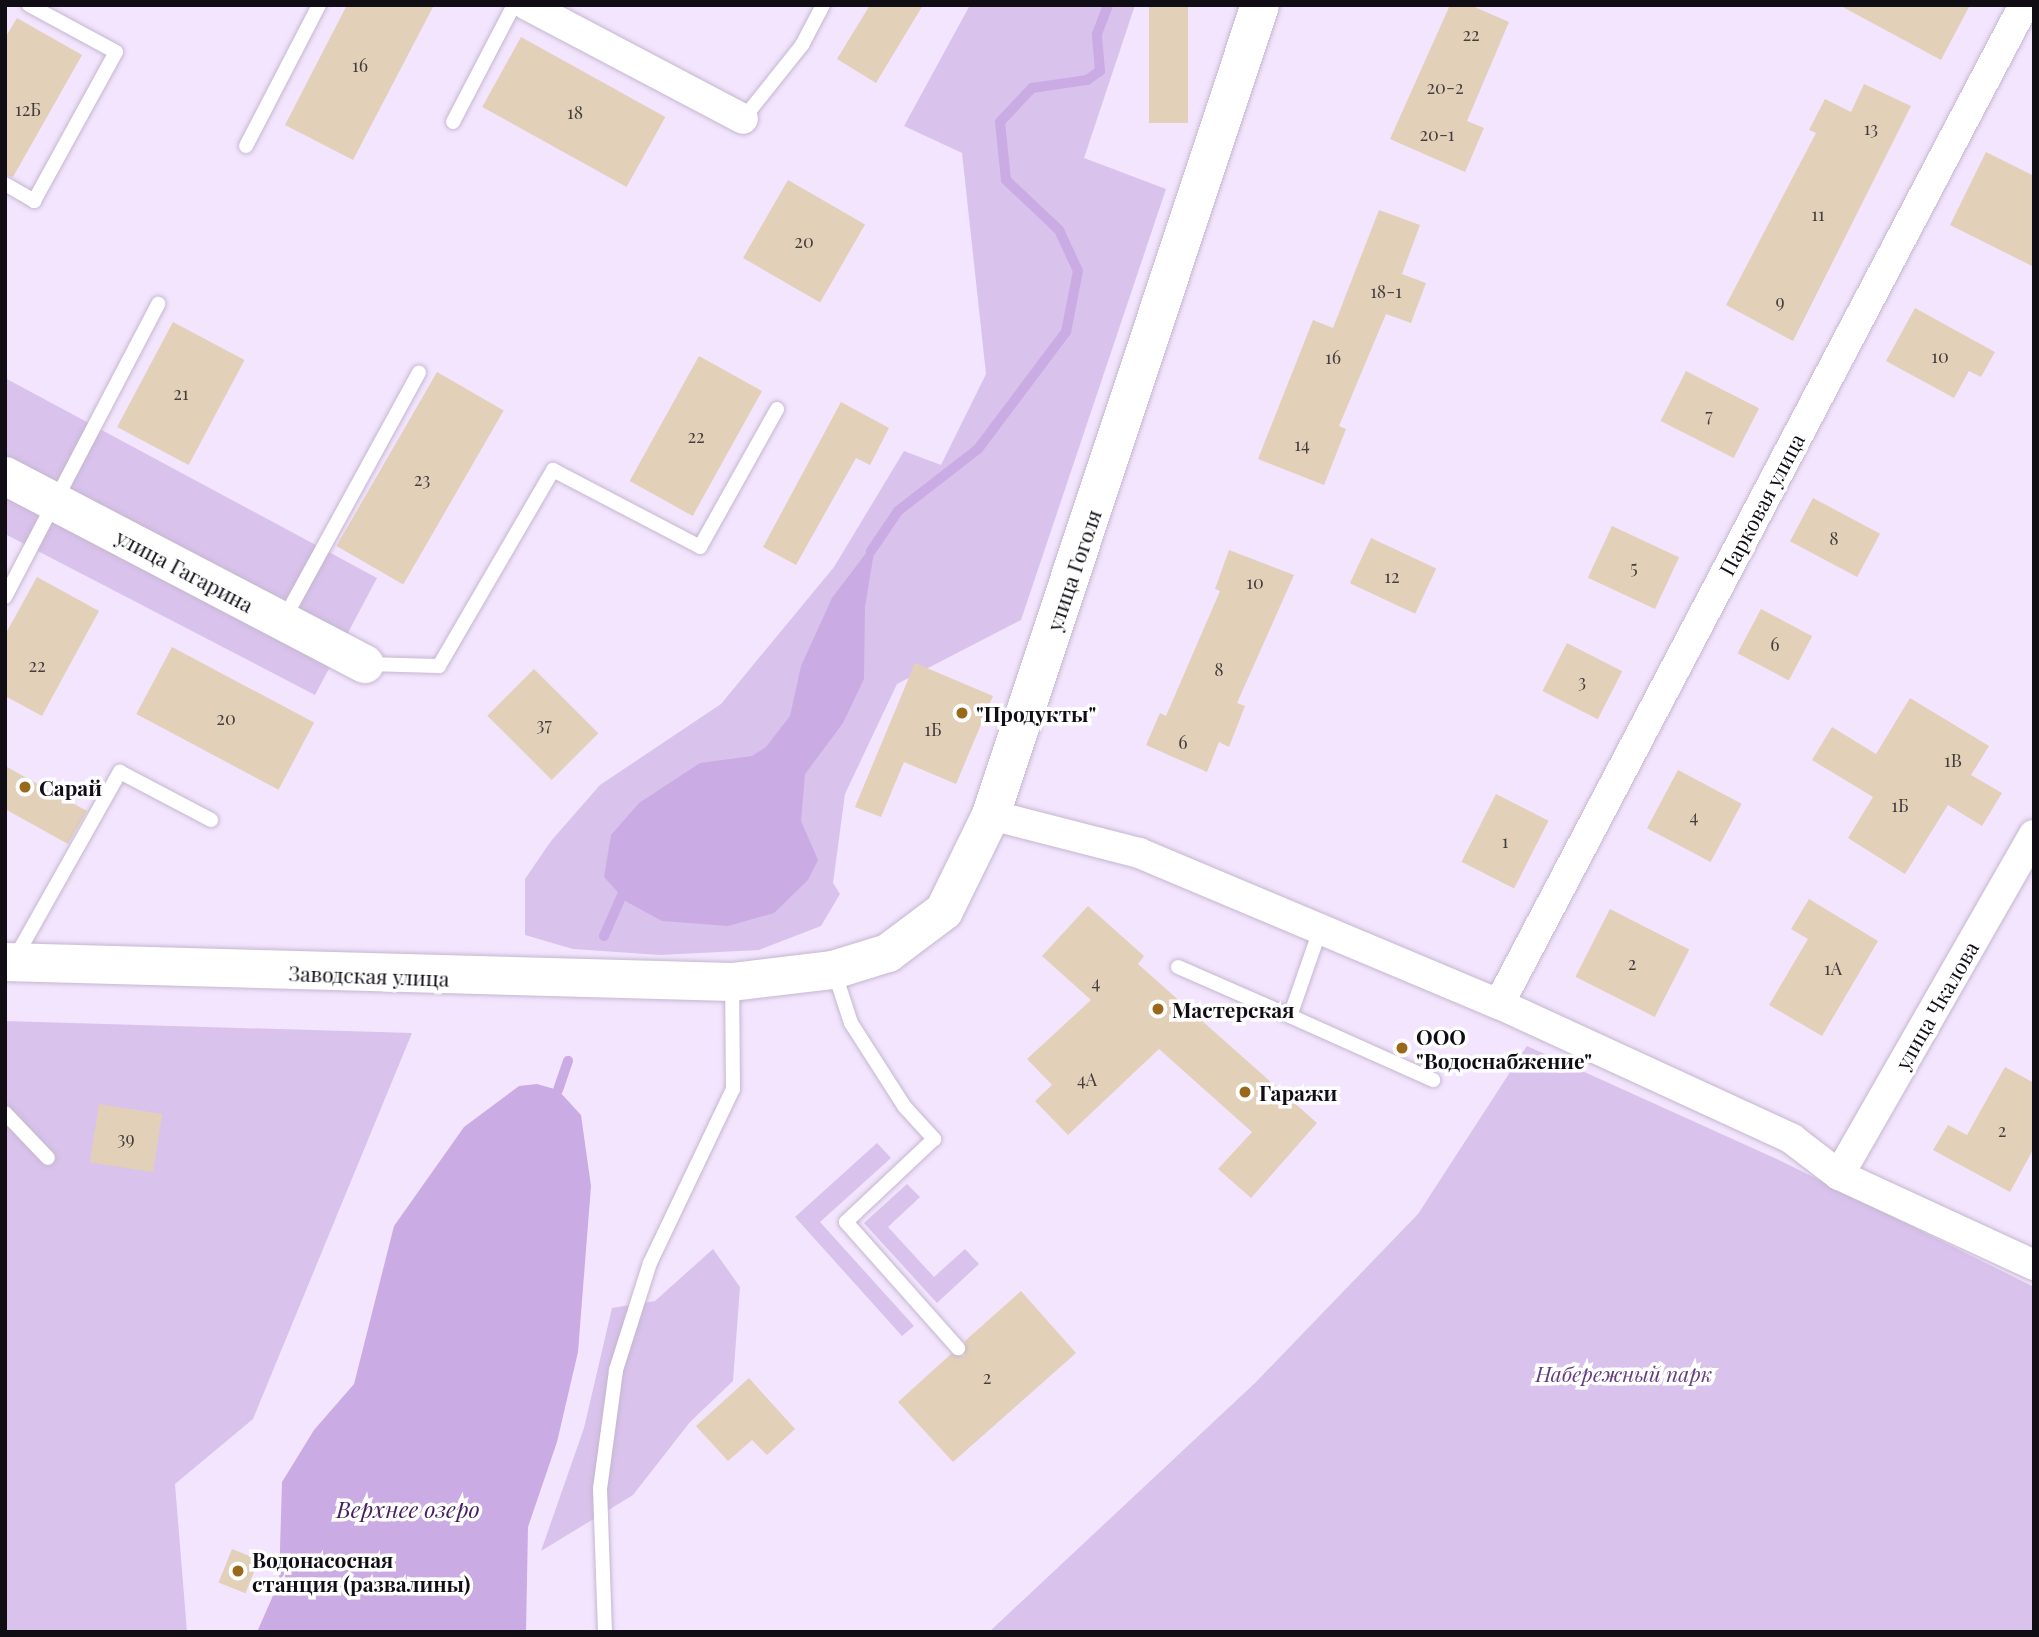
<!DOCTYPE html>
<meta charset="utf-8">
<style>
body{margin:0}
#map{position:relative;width:2039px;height:1637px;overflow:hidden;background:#f3e5fe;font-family:"Playfair Display",serif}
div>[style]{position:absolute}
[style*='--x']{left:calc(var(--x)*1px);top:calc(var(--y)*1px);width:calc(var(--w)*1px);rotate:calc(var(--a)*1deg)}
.green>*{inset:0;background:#d9c2ec}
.water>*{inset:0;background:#cbabe4}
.stream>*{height:10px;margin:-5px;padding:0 5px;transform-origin:5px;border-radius:5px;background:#cbabe4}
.building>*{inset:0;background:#e2d0b9;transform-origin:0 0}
.roads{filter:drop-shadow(0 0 2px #c4b7cf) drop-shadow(0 0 2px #c4b7cf)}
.lane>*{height:14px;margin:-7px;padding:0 7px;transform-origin:7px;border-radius:7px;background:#fff}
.street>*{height:30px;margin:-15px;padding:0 15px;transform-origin:15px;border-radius:15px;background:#fff}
.secondary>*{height:38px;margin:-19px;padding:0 19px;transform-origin:19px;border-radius:19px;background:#fff}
.dots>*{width:19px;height:19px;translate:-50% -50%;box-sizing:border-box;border:4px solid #fff;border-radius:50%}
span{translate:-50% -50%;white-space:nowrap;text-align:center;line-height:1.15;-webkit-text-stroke:7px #fff;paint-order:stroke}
.number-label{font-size:18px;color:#453e3e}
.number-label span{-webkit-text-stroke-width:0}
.street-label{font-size:21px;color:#110d15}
.poi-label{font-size:21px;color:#110d15;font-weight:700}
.left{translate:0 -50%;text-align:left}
.park-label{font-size:21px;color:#643c80;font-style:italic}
.water-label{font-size:23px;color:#461d60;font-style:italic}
.frame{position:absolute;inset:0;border:7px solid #110d15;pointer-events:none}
</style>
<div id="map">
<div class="green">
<div style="clip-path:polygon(970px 5px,1135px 5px,1084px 158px,1166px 189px,1021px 620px,897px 684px,845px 794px,833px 883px,840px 894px,821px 926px,759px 950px,660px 955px,573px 949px,525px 935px,525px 879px,551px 841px,600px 785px,721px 704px,834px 567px,904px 451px,941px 465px,986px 374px,962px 153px,904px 126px)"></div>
<div style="clip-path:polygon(5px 378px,377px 578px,315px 695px,5px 534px)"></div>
<div style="clip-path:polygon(5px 1021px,412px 1033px,253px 1419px,175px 1484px,187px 1632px,5px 1632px)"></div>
<div style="clip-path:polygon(1527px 1046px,1781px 1161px,2034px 1287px,2034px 1632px,989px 1632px,1255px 1383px,1418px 1214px)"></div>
<div style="clip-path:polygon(877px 1143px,891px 1158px,820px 1222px,914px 1326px,902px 1336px,795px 1217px)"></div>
<div style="clip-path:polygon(907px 1184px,920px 1197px,888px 1227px,934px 1277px,965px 1249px,979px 1264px,937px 1303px,864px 1223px)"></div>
<div style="clip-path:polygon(713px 1249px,740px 1287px,733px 1381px,690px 1422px,633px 1495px,541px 1551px,584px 1428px,612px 1308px,655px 1301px)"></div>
</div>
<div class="water">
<div style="clip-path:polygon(876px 540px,865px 607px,864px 679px,843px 723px,805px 774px,801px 821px,818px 860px,808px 880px,774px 913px,728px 926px,662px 921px,627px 902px,604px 877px,611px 835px,639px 803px,700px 763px,752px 756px,766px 747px,790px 716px,801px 666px,832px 598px)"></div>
<div style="clip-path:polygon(537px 1084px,558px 1090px,581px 1115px,591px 1186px,578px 1352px,557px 1442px,528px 1527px,526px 1632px,257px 1632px,279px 1582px,282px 1482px,314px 1430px,354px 1384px,394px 1226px,464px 1127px,519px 1086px)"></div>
</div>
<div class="stream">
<div style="--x:871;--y:551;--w:48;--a:-56"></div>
<div style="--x:898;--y:511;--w:101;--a:-37.8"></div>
<div style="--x:978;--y:449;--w:146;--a:-53.1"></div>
<div style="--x:1066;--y:332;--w:62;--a:-78.9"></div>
<div style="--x:1078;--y:271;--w:45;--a:-114.9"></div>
<div style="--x:1059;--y:230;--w:73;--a:-136.7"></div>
<div style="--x:1006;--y:180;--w:58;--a:-95.9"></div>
<div style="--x:1000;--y:122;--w:47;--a:-46.7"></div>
<div style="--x:1032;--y:88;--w:56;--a:-8.3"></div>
<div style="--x:1087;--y:80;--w:16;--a:-35"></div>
<div style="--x:1100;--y:71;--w:37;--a:-95"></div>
<div style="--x:1097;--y:34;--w:31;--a:-69"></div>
<div style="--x:604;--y:936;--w:55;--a:-66.3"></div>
<div style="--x:558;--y:1090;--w:31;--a:-71"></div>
</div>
<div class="building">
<div style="clip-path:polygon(347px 5px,434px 5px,353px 160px,285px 125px)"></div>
<div style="clip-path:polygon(870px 5px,923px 5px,876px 83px,837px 59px)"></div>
<div style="left:1149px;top:5px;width:39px;height:118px"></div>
<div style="clip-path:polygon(1450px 5px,1470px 5px,1509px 22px,1467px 121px,1484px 128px,1465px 172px,1390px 139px)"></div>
<div style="clip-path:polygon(1839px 5px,1970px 5px,1941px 60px)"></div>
<div style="clip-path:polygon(17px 18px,82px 55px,13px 177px,5px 174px,5px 38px)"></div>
<div style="left:521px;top:37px;width:165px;height:80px;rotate:29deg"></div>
<div style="clip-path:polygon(1864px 84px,1911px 106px,1793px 341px,1726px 305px,1816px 133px,1809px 130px,1825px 99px,1851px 112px)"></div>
<div style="clip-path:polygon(1986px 152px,2034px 176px,2034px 267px,1950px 225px)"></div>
<div style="left:788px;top:180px;width:89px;height:90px;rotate:30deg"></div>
<div style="clip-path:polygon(1379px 210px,1420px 225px,1402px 274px,1426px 283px,1411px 323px,1386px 314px,1339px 426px,1346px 429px,1324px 485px,1258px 459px,1313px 320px,1333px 328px)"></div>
<div style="clip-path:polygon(1915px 308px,1995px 352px,1981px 377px,1969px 371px,1954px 398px,1886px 361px)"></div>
<div style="left:173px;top:322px;width:81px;height:119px;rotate:28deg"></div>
<div style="left:699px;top:356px;width:72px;height:143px;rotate:29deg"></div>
<div style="left:1686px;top:371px;width:82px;height:56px;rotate:27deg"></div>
<div style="left:437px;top:372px;width:77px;height:201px;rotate:30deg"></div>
<div style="clip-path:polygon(841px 402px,889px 428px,870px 465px,856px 458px,796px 565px,763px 547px)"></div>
<div style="left:1813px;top:498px;width:76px;height:49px;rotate:28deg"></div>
<div style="left:1612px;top:526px;width:74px;height:57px;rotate:25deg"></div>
<div style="left:1371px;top:538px;width:72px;height:50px;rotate:25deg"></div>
<div style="clip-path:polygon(1229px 550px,1294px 575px,1237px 703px,1245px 706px,1229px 747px,1219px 742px,1207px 772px,1146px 745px,1160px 713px,1166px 716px,1220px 591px,1215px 589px)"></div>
<div style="clip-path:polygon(37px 577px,99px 611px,42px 716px,5px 696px,5px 635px)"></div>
<div style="left:1761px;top:609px;width:58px;height:50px;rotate:28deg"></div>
<div style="left:1567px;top:643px;width:62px;height:54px;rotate:27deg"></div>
<div style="left:172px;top:647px;width:161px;height:76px;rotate:28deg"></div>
<div style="clip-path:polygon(915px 663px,993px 696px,956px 784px,904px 762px,881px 817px,855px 807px)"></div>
<div style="left:534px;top:669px;width:91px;height:66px;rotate:45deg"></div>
<div style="clip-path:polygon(1910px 698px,1989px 746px,1971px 775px,2002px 793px,1982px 826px,1948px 805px,1905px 874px,1848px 838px,1873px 797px,1812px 760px,1832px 727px,1876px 754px)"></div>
<div style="clip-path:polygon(5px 766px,87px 811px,68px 844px,5px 809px)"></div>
<div style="left:1678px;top:770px;width:72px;height:66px;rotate:28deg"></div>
<div style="left:1496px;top:794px;width:59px;height:76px;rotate:27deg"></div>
<div style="clip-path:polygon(1809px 899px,1878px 941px,1822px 1036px,1769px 1005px,1808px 939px,1791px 929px)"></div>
<div style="clip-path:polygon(1088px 906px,1144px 956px,1138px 964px,1317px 1123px,1251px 1198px,1218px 1169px,1252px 1132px,1159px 1049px,1068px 1135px,1035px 1101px,1052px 1085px,1027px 1059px,1091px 1000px,1042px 956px)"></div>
<div style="left:1610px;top:909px;width:89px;height:76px;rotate:27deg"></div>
<div style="clip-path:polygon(2005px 1067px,2034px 1083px,2034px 1148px,2010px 1192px,1933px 1150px,1948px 1125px,1967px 1135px)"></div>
<div style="left:99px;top:1104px;width:64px;height:59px;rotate:9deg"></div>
<div style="clip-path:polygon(1021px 1291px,1076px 1353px,953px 1462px,898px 1402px,951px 1354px,964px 1356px,965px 1341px)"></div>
<div style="clip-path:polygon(749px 1378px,795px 1429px,767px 1455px,752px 1440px,728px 1461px,696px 1426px)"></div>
<div style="left:232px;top:1549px;width:29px;height:36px;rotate:22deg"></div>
</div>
<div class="roads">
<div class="lane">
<div style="--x:743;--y:119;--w:95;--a:-51.4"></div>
<div style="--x:802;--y:45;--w:45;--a:-62.3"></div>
<div style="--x:453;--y:122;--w:132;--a:-62.5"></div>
<div style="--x:246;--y:146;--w:159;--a:-62.6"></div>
<div style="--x:5;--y:184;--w:34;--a:30"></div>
<div style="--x:34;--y:201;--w:170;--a:-61.2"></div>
<div style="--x:116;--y:52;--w:99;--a:-151.6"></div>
<div style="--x:5;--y:597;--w:331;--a:-62.4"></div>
<div style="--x:284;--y:619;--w:281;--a:-61.3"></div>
<div style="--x:366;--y:664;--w:73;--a:1.6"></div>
<div style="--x:439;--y:666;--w:227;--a:-59.8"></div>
<div style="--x:553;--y:470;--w:166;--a:27.6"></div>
<div style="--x:700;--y:547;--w:158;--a:-60.8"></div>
<div style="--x:1320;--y:930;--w:91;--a:109.2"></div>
<div style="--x:1290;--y:1016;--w:157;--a:24.1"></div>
<div style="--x:15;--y:958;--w:214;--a:-60.6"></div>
<div style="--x:120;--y:772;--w:103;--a:27.8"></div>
<div style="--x:1178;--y:967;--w:122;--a:23.6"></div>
<div style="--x:834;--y:971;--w:55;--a:71.9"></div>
<div style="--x:851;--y:1023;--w:98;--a:57.4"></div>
<div style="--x:904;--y:1106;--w:45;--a:47.7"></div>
<div style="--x:934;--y:1139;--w:121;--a:136.7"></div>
<div style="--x:846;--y:1222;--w:169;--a:48.4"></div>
<div style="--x:5;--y:1113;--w:62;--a:46.3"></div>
<div style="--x:605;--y:1632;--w:143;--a:-92"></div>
<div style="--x:600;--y:1489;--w:120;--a:-82.3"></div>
<div style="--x:616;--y:1370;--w:112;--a:-72.4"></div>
<div style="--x:650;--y:1263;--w:193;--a:-64.5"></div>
<div style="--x:733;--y:1089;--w:105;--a:-90.5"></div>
</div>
<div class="street">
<div style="--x:527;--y:5;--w:244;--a:27.8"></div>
<div style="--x:991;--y:815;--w:153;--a:14.4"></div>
<div style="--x:1139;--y:853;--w:390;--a:22.8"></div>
<div style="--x:1499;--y:1004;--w:323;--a:24.7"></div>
<div style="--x:1792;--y:1139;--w:59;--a:37.5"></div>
<div style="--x:1839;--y:1175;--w:215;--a:24.8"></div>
<div style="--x:1499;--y:1004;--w:1129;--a:-62.28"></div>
<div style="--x:1839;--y:1175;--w:392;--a:-60.2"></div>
</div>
<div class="secondary">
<div style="--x:5;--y:476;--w:406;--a:27.6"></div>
<div style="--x:5;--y:962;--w:727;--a:1.58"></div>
<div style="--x:732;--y:982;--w:102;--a:-6.8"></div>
<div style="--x:833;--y:970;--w:58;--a:-17.2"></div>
<div style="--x:888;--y:953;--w:70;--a:-36.9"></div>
<div style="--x:944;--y:911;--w:107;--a:-63.9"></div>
<div style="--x:991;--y:815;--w:853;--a:-71.63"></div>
</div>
</div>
<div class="dots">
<div style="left:962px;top:713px;background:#99681a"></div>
<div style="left:25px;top:787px;background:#99681a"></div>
<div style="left:1158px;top:1009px;background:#99681a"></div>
<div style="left:1402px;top:1048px;background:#99681a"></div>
<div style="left:1245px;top:1092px;background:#99681a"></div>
<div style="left:238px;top:1571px;background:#99681a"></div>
</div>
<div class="number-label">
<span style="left:1471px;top:34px">22</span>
<span style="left:360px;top:65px">16</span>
<span style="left:1445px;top:87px">20-2</span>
<span style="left:28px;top:109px">12Б</span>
<span style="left:575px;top:112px">18</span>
<span style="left:1871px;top:128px">13</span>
<span style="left:1437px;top:134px">20-1</span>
<span style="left:1818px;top:214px">11</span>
<span style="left:804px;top:241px">20</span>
<span style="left:1386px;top:291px">18-1</span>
<span style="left:1780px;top:301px">9</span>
<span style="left:1940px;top:356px">10</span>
<span style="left:1333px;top:357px">16</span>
<span style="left:181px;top:393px">21</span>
<span style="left:1709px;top:415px">7</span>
<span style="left:696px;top:436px">22</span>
<span style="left:1302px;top:444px">14</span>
<span style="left:422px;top:479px">23</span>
<span style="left:1834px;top:538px">8</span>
<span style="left:1634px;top:567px">5</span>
<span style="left:1392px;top:576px">12</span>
<span style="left:1255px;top:582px">10</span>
<span style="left:1775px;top:644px">6</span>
<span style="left:37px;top:665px">22</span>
<span style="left:1219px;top:669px">8</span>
<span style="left:1582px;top:681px">3</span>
<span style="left:226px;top:718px">20</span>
<span style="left:544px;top:724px">37</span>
<span style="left:933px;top:729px">1Б</span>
<span style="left:1183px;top:742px">6</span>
<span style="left:1953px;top:760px">1В</span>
<span style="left:1900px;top:805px">1Б</span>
<span style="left:1694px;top:816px">4</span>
<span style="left:1505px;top:841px">1</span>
<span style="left:1632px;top:963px">2</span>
<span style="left:1833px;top:968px">1А</span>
<span style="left:1096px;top:982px">4</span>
<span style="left:1087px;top:1079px">4А</span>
<span style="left:2002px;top:1130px">2</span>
<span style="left:126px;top:1138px">39</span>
<span style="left:987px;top:1377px">2</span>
</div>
<div class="street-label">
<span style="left:1761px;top:504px;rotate:-62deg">Парковая улица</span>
<span style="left:185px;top:570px;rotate:28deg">улица Гагарина</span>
<span style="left:1073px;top:570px;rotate:-71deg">улица Гоголя</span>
<span style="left:369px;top:975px;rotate:2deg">Заводская улица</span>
<span style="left:1936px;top:1005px;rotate:-60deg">улица Чкалова</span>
</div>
<div class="poi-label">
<span class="left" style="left:976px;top:713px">"Продукты"</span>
<span class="left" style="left:39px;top:787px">Сарай</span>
<span class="left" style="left:1172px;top:1009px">Мастерская</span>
<span class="left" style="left:1416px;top:1048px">ООО<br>"Водоснабжение"</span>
<span class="left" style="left:1259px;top:1092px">Гаражи</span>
<span class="left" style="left:252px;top:1571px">Водонасосная<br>станция (развалины)</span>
</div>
<div class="park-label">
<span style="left:1624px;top:1373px">Набережный парк</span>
</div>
<div class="water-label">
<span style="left:408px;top:1509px">Верхнее озеро</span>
</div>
<div class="frame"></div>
</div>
